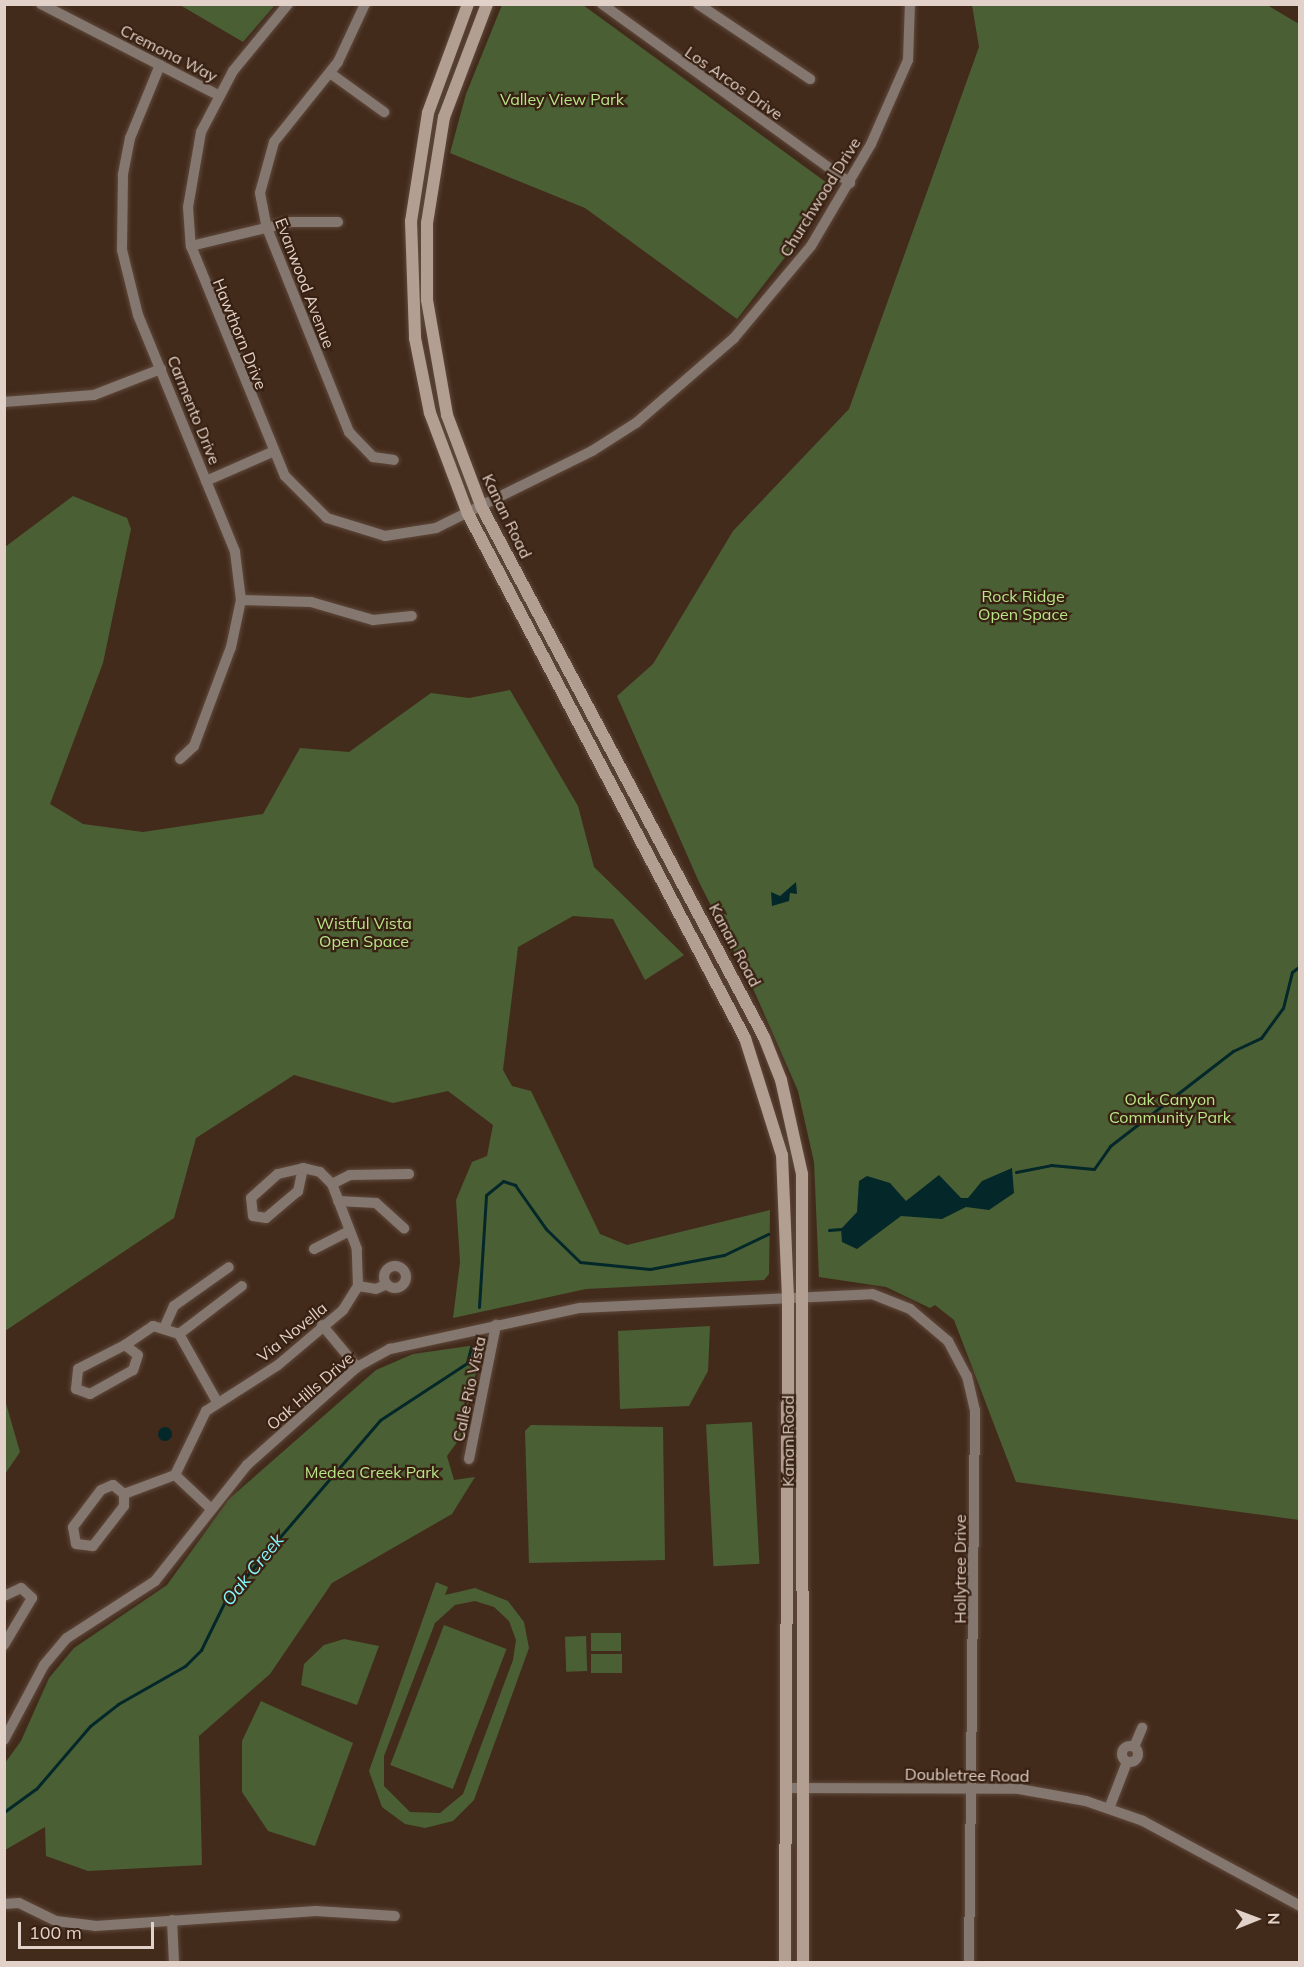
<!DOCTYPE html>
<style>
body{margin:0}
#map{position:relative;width:1304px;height:1967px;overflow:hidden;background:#432b1c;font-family:Mulish,sans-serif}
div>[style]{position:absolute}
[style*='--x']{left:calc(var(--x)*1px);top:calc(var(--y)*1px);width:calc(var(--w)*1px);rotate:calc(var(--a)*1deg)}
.green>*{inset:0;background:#4a5f34;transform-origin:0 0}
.water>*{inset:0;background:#04282a}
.round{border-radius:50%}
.stream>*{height:3px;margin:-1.5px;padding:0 1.5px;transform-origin:1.5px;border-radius:1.5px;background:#04282a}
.roads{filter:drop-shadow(0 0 2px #5f493b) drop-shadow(0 0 2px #5f493b)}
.street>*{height:10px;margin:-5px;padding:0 5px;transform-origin:5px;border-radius:5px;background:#84776f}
.street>.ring{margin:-5px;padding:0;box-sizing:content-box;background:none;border:10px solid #84776f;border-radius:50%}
.secondary>*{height:12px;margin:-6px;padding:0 6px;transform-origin:6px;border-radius:6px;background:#b39f92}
span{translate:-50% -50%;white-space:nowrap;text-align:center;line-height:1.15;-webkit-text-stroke:4.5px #382112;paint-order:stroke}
.street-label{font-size:16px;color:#e1d1c8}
.park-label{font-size:16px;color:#b8e588}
.water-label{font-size:18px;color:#85f6fc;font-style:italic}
.frame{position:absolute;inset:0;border:6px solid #e1d1c8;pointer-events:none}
.north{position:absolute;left:1226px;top:1889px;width:60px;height:60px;-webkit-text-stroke:4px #382112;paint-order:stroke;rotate:89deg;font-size:16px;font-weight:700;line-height:24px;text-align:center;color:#e1d1c8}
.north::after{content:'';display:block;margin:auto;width:21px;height:27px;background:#e1d1c8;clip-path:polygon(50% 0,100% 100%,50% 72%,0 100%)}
.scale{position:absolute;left:18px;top:1922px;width:136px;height:27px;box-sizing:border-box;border:3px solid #e1d1c8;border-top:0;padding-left:8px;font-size:18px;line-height:21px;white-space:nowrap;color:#e1d1c8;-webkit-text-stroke:4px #382112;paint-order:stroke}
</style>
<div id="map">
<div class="green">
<div style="clip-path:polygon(180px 5px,275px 5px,243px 42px)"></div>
<div style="clip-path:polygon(502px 5px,583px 5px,827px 183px,827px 197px,807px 229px,737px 319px,585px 208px,450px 153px,466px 94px)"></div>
<div style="clip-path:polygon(972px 5px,1267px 5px,1299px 24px,1299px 1520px,1016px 1482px,954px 1320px,935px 1305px,930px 1308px,886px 1287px,819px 1277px,814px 1162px,798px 1091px,751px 984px,755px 979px,744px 959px,738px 959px,699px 882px,617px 696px,653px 664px,733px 531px,849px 409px,979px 47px)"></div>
<div style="clip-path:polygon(73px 496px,127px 518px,131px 529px,103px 663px,50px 804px,83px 824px,143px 832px,263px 814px,300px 748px,349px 752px,431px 693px,469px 698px,510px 690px,578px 806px,594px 867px,684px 955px,645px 980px,613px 919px,573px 916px,518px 947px,503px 1070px,512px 1086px,531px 1091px,600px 1234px,627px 1245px,770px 1210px,769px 1274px,764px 1280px,586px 1289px,453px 1318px,460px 1262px,456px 1200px,472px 1162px,487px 1156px,493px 1125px,448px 1091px,393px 1103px,294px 1075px,196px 1138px,174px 1218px,5px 1331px,5px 547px)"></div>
<div style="clip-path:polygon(710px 1326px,708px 1371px,689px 1406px,620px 1409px,618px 1331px)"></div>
<div style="clip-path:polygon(483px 1344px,460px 1438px,447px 1456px,454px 1480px,475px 1477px,452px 1514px,332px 1583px,270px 1674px,199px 1736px,202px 1865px,88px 1871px,46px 1856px,45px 1827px,5px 1850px,5px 1763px,21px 1741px,49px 1678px,74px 1648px,167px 1585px,229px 1499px,376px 1370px,413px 1354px)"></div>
<div style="clip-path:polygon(5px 1400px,20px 1452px,5px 1474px,4px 1474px)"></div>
<div style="left:752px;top:1422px;width:142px;height:46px;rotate:87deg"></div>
<div style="clip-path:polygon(531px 1425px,663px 1427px,665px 1560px,529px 1563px,525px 1431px)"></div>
<div style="clip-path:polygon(evenodd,436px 1582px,448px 1587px,445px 1595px,475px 1588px,508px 1601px,524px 1622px,529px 1648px,474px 1800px,453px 1821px,425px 1828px,405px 1824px,382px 1807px,369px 1771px,436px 1582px,475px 1601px,494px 1607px,509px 1621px,516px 1640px,513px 1660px,463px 1794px,440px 1813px,410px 1812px,384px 1786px,384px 1756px,435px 1623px,455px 1605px,475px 1601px)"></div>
<div style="left:444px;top:1625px;width:67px;height:150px;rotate:21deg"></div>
<div style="left:621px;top:1633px;width:18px;height:30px;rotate:90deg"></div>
<div style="left:586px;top:1636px;width:35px;height:21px;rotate:88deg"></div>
<div style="clip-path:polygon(344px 1639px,379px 1646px,357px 1705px,301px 1685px,304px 1664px,324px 1645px)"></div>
<div style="left:591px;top:1654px;width:31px;height:19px"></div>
<div style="clip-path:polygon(261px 1701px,353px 1743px,315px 1846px,268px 1831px,242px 1792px,242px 1741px)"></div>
</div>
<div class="water">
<div style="clip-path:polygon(796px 882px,797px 894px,790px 893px,789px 901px,772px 906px,771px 892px,780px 896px)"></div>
<div style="clip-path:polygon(1012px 1168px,1014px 1193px,989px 1210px,966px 1207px,942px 1219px,901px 1216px,857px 1249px,842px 1242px,841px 1229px,857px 1212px,859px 1181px,867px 1176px,890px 1183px,906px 1201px,939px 1175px,961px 1198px,968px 1198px,982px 1181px)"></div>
<div class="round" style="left:158px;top:1427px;width:14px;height:14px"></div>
</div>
<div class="stream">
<div style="--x:1016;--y:1172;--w:36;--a:-11"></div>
<div style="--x:1051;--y:1165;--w:43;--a:5.3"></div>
<div style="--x:1094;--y:1169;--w:28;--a:-55"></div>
<div style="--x:1110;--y:1146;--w:155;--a:-37.7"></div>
<div style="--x:1233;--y:1051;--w:31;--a:-25"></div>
<div style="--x:1261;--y:1038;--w:37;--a:-54"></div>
<div style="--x:1283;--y:1008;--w:37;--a:-76"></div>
<div style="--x:1292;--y:972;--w:10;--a:-37"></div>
<div style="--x:829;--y:1230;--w:12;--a:-5"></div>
<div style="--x:479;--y:1307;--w:112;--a:-86.4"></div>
<div style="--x:486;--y:1195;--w:22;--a:-39"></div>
<div style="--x:503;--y:1181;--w:13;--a:18"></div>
<div style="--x:515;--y:1185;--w:54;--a:54.8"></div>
<div style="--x:546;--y:1229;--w:47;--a:44.1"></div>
<div style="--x:580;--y:1262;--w:70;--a:5.7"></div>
<div style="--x:650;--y:1269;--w:75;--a:-10.7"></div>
<div style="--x:724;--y:1255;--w:49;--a:-25.5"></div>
<div style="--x:4;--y:1812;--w:39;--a:-36"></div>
<div style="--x:36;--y:1789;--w:83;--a:-49.4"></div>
<div style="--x:90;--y:1726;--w:36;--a:-38"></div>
<div style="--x:118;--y:1704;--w:77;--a:-29.6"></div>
<div style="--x:185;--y:1666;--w:23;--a:-45"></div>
<div style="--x:201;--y:1650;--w:55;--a:-63.9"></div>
<div style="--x:225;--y:1601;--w:238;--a:-49.4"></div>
<div style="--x:380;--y:1420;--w:104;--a:-33.2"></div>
<div style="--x:467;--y:1363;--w:16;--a:-76"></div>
</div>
<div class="roads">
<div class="street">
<div style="--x:41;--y:4;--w:199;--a:27.2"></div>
<div style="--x:288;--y:4;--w:87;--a:129.4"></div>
<div style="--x:233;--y:71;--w:69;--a:117.7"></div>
<div style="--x:201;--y:132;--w:76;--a:99.8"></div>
<div style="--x:188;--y:207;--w:39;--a:86"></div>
<div style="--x:191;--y:246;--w:248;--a:67.8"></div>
<div style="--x:285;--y:476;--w:59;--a:45"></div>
<div style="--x:327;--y:518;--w:61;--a:17.2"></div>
<div style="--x:385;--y:536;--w:52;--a:-8.9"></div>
<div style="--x:436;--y:528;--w:174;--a:-26.3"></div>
<div style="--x:592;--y:451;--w:52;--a:-32.5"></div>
<div style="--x:636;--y:423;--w:130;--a:-40.9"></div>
<div style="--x:734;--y:338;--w:120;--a:-50.1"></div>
<div style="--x:811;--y:246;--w:118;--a:-59.5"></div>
<div style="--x:871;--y:144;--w:92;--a:-66.2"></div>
<div style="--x:908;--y:60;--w:56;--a:-88"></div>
<div style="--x:365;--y:4;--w:64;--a:115"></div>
<div style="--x:338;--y:62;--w:102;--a:128.7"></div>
<div style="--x:274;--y:142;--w:53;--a:105.4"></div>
<div style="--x:260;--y:193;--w:36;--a:79"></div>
<div style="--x:267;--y:228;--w:220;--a:68.1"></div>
<div style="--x:349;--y:432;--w:35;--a:46"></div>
<div style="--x:373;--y:457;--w:21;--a:8"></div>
<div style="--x:602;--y:4;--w:306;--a:35.8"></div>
<div style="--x:698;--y:4;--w:135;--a:33.8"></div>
<div style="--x:160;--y:65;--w:79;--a:112.3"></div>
<div style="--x:130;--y:138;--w:38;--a:101"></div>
<div style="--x:123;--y:175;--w:75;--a:90.8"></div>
<div style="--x:122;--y:250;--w:67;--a:76.2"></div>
<div style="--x:138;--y:315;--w:256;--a:67.7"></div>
<div style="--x:235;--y:552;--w:48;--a:82.9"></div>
<div style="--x:241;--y:600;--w:48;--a:102"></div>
<div style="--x:231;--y:647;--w:106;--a:110.5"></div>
<div style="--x:194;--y:746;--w:19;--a:137"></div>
<div style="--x:330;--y:73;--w:67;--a:35.8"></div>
<div style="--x:191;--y:246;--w:103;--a:-13.5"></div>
<div style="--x:291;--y:222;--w:47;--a:0"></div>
<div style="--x:4;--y:402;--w:90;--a:-4.4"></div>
<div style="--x:94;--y:395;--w:72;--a:-21.2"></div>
<div style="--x:206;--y:481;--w:72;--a:-23.7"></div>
<div style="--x:241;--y:600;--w:70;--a:1.6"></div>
<div style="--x:311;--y:602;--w:65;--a:16.2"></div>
<div style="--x:373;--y:620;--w:39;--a:-6"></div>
<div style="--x:303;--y:1168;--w:24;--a:102"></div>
<div style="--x:298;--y:1191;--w:42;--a:139.8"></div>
<div style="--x:266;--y:1218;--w:13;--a:-171"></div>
<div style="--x:253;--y:1216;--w:18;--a:-96"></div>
<div style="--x:251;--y:1198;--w:36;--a:-42"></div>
<div style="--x:278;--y:1174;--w:26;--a:-13"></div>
<div style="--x:332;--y:1184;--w:20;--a:-27"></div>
<div style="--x:350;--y:1175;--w:59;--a:-1"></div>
<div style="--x:338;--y:1201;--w:38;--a:3"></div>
<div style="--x:376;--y:1203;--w:38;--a:42"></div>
<div style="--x:314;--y:1249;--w:38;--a:-27"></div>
<div class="ring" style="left:384px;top:1266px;width:12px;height:12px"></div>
<div style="--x:358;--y:1286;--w:18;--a:9"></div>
<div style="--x:376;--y:1289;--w:12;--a:-24"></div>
<div style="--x:322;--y:1325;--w:55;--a:50.2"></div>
<div style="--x:165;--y:1326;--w:22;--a:-66"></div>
<div style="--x:174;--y:1306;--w:67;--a:-35.3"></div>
<div style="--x:179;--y:1334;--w:79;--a:-37.3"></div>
<div style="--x:125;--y:1345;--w:16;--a:38"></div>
<div style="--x:138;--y:1355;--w:16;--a:108"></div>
<div style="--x:133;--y:1370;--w:49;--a:150.8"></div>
<div style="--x:90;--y:1394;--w:15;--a:-160"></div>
<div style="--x:76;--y:1389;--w:20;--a:-84"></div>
<div style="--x:78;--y:1369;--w:53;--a:-27.1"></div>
<div style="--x:125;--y:1345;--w:34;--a:-34"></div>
<div style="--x:153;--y:1326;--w:27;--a:17"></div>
<div style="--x:179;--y:1334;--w:76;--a:60.7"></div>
<div style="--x:469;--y:1459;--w:137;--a:-78.6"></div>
<div style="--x:175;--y:1475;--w:71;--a:-64.2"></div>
<div style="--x:206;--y:1411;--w:85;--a:-32.6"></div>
<div style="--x:278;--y:1365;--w:85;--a:-40.2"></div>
<div style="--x:343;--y:1310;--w:28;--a:-58"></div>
<div style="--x:358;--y:1286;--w:37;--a:-92"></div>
<div style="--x:357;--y:1249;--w:70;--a:-111"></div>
<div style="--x:332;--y:1184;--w:17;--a:-135"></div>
<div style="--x:320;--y:1172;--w:17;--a:-167"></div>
<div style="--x:175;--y:1475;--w:47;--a:43.3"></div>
<div style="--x:113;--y:1485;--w:14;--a:39"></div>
<div style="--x:124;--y:1494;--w:12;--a:90"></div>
<div style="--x:124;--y:1506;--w:51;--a:127.8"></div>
<div style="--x:93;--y:1546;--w:17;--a:-173"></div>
<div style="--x:76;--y:1544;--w:17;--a:-100"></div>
<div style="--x:73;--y:1527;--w:46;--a:-52.9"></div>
<div style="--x:101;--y:1490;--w:13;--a:-23"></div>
<div style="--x:124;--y:1494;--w:54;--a:-20.4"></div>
<div style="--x:4;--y:1596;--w:19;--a:-25"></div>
<div style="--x:21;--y:1588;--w:15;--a:42"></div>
<div style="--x:32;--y:1598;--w:55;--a:120.8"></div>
<div style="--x:4;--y:1740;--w:85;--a:-61.9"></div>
<div style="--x:44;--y:1665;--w:35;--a:-50"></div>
<div style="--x:67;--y:1638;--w:105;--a:-32.9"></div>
<div style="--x:155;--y:1581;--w:148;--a:-51.6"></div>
<div style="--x:247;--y:1465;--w:147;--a:-41.7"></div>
<div style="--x:357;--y:1367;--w:38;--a:-29"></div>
<div style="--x:390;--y:1349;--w:194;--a:-12.2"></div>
<div style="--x:580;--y:1308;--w:292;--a:-2.7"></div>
<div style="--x:872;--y:1294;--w:41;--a:21.5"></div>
<div style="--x:910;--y:1309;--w:50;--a:40.1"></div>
<div style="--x:948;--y:1341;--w:40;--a:62"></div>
<div style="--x:967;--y:1376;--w:35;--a:77"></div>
<div style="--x:975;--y:1410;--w:552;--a:90.62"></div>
<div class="ring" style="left:1122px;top:1746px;width:6px;height:6px"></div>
<div style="--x:1134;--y:1747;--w:21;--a:-67"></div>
<div style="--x:788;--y:1788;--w:231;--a:0.2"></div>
<div style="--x:1019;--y:1789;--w:68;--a:10.2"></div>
<div style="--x:1086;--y:1801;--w:60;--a:19.3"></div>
<div style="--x:1143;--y:1821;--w:179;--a:28.4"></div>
<div style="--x:1110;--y:1806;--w:47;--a:-68.9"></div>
<div style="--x:4;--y:1904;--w:15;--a:-4"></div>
<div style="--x:19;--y:1903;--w:41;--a:25.9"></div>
<div style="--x:56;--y:1921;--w:39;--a:7"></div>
<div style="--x:95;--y:1926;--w:222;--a:-3.9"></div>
<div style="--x:316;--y:1911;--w:79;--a:3.6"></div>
<div style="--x:172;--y:1920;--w:42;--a:87.3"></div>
</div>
<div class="secondary">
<div style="--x:468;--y:4;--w:116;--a:110.2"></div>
<div style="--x:428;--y:113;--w:109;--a:98.9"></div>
<div style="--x:411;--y:221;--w:117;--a:88"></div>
<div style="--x:415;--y:338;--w:76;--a:78.7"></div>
<div style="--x:430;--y:413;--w:108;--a:69.4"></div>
<div style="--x:468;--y:514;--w:593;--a:62.14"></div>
<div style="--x:745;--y:1038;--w:123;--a:72.5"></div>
<div style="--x:782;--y:1155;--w:142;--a:87.6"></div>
<div style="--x:788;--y:1297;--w:665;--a:90.26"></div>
<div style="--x:487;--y:4;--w:121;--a:110.8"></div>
<div style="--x:444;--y:117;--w:107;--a:99.1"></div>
<div style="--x:427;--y:223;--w:77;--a:90"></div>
<div style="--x:427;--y:300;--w:117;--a:80.1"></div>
<div style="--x:447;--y:415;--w:99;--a:69.4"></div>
<div style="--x:482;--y:508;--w:599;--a:61.94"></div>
<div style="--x:764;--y:1037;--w:46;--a:68.4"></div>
<div style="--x:781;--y:1080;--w:96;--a:77.4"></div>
<div style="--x:802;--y:1174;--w:788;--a:89.93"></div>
</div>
</div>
<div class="street-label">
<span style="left:169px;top:53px;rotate:27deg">Cremona Way</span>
<span style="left:734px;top:83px;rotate:35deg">Los Arcos Drive</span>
<span style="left:820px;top:197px;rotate:-58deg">Churchwood Drive</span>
<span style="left:305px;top:283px;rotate:69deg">Evanwood Avenue</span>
<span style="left:240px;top:334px;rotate:68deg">Hawthorn Drive</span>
<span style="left:194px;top:410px;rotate:68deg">Carmento Drive</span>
<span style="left:507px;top:516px;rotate:64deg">Kanan Road</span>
<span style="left:735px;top:945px;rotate:62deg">Kanan Road</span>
<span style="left:292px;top:1332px;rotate:-39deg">Via Novella</span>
<span style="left:469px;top:1389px;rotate:-78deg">Calle Rio Vista</span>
<span style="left:310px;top:1391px;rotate:-41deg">Oak Hills Drive</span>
<span style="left:788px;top:1441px;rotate:-90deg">Kanan Road</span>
<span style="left:960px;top:1569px;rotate:-90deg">Hollytree Drive</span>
<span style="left:967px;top:1775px;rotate:1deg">Doubletree Road</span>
</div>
<div class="park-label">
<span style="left:562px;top:99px">Valley View Park</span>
<span style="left:1023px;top:605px">Rock Ridge<br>Open Space</span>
<span style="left:364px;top:932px">Wistful Vista<br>Open Space</span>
<span style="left:1170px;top:1108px">Oak Canyon<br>Community Park</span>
<span style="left:372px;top:1472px">Medea Creek Park</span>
</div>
<div class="water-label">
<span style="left:253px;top:1570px;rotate:-51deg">Oak Creek</span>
</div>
<div class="frame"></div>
<div class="north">N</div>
<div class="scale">100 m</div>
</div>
